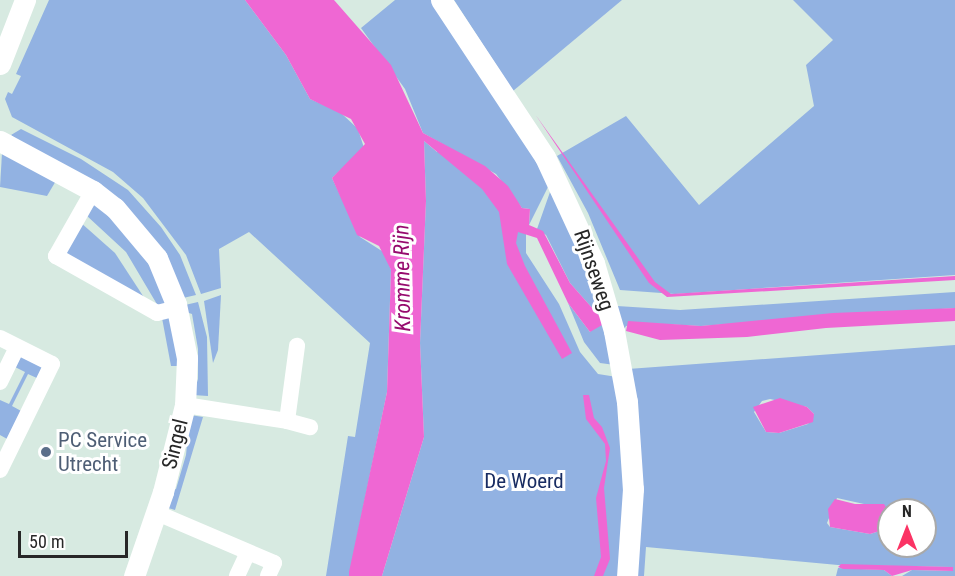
<!DOCTYPE html>
<style>
body{margin:0}
#map{position:relative;width:955px;height:576px;overflow:hidden;background:#d7eae1;font-family:"Roboto Condensed",sans-serif}
div>[style]{position:absolute}
[style*='--x']{left:calc(var(--x)*1px);top:calc(var(--y)*1px);width:calc(var(--w)*1px);rotate:calc(var(--a)*1deg)}
.green>*{inset:0;background:#92b2e2}
.water>*{inset:0;background:#ef67d3}
.minor>*{height:16px;margin:-8px;padding:0 8px;transform-origin:8px;border-radius:8px;background:#fff}
.tertiary>*{height:21px;margin:-10.5px;padding:0 10.5px;transform-origin:10.5px;border-radius:10.5px;background:#fff}
.dots>*{width:16px;height:16px;translate:-50% -50%;box-sizing:border-box;border:3px solid #fff;border-radius:50%}
span{translate:-50% -50%;white-space:nowrap;text-align:center;line-height:1.15;-webkit-text-stroke:6px #fff;paint-order:stroke}
.street-label{font-size:21px;color:#272727}
.service-label{font-size:21px;color:#4e5e75}
.left{translate:0 -50%;text-align:left}
.park-label{font-size:21px;color:#182c62}
.water-label{font-size:22px;color:#960b6e;font-style:italic}
.north{position:absolute;left:877px;top:498px;width:60px;height:60px;box-sizing:border-box;background:#fff;border:2px solid #a9a9a9;border-radius:50%;rotate:0deg;font-size:16px;font-weight:700;line-height:24px;text-align:center;color:#272727}
.north::after{content:'';display:block;margin:auto;width:21px;height:27px;background:#fb3364;clip-path:polygon(50% 0,100% 100%,50% 72%,0 100%)}
.scale{position:absolute;left:18px;top:531px;width:110px;height:27px;box-sizing:border-box;border:3px solid #272727;border-top:0;padding-left:8px;font-size:18px;line-height:21px;white-space:nowrap;color:#272727;-webkit-text-stroke:4px #fff;paint-order:stroke}
</style>
<div id="map">
<div class="green">
<div style="clip-path:polygon(49px 0,245px 0,286px 55px,310px 99px,340px 112px,358px 129px,364px 148px,332px 178px,360px 237px,385px 253px,391px 270px,387px 392px,349px 576px,326px 576px,348px 436px,355px 437px,370px 343px,249px 232px,219px 249px,221px 288px,201px 294px,186px 255px,143px 198px,113px 172px,12px 117px,5px 99px,8px 92px,12px 94px,21px 76px,16px 74px)"></div>
<div style="clip-path:polygon(395px 0,434px 0,515px 122px,549px 185px,529px 225px,530px 209px,522px 208px,496px 174px,423px 133px,405px 89px,361px 28px)"></div>
<div style="clip-path:polygon(454px 0,622px 0,513px 91px)"></div>
<div style="clip-path:polygon(793px 0,955px 0,955px 275px,675px 294px,620px 290px,588px 213px,557px 156px,626px 116px,699px 205px,814px 106px,806px 65px,833px 40px)"></div>
<div style="clip-path:polygon(21px 129px,81px 159px,128px 190px,161px 227px,180px 255px,196px 295px,183px 298px,160px 250px,11px 135px)"></div>
<div style="clip-path:polygon(424px 141px,437px 152px,440px 144px,532px 229px,526px 233px,526px 253px,559px 304px,580px 352px,598px 374px,617px 377px,626px 439px,621px 576px,382px 576px,424px 437px,420px 343px,426px 201px)"></div>
<div style="clip-path:polygon(2px 153px,57px 179px,47px 196px,0 187px)"></div>
<div style="clip-path:polygon(550px 192px,575px 231px,615px 365px,600px 363px,584px 342px,568px 303px,590px 332px,601px 318px,570px 283px,546px 235px,537px 229px)"></div>
<div style="clip-path:polygon(95px 201px,137px 241px,169px 303px,158px 306px,126px 252px,86px 215px)"></div>
<div style="clip-path:polygon(80px 222px,115px 253px,145px 299px,62px 255px)"></div>
<div style="clip-path:polygon(955px 292px,955px 308px,701px 326px,643px 323px,626px 326px,621px 334px,617px 306px,680px 310px)"></div>
<div style="clip-path:polygon(221px 295px,218px 350px,213px 363px,204px 301px)"></div>
<div style="clip-path:polygon(198px 302px,207px 337px,208px 396px,193px 395px,198px 379px,198px 349px,192px 314px,186px 312px,185px 305px)"></div>
<div style="clip-path:polygon(173px 315px,180px 366px,171px 366px,162px 318px)"></div>
<div style="clip-path:polygon(evenodd,955px 345px,955px 576px,902px 576px,912px 570px,953px 571px,952px 567px,838px 565px,646px 547px,644px 576px,633px 576px,628px 369px,955px 345px,770px 399px,807px 407px,814px 414px,808px 424px,779px 433px,766px 432px,754px 412px,762px 401px,770px 399px,955px 345px,837px 498px,864px 504px,886px 529px,870px 534px,830px 527px,827px 523px,837px 498px,955px 345px,889px 510px,925px 510px,925px 546px,889px 546px,889px 510px)"></div>
<div style="clip-path:polygon(19px 355px,45px 367px,39px 379px,28px 374px,12px 406px,23px 412px,9px 440px,0 435px,0 400px,9px 404px,25px 372px,13px 366px)"></div>
<div style="clip-path:polygon(190px 415px,203px 417px,175px 510px,165px 507px,170px 491px,176px 489px,186px 455px)"></div>
<div style="clip-path:polygon(838px 568px,884px 570px,892px 576px,836px 576px)"></div>
</div>
<div class="water">
<div style="clip-path:polygon(245px 0,334px 0,391px 65px,423px 133px,485px 166px,508px 186px,522px 208px,530px 209px,529px 225px,543px 231px,570px 283px,601px 318px,602px 325px,590px 332px,568px 303px,537px 238px,518px 232px,516px 243px,525px 266px,572px 353px,562px 359px,507px 264px,499px 212px,482px 189px,424px 141px,426px 201px,420px 343px,424px 437px,382px 576px,349px 576px,349px 572px,387px 392px,391px 270px,379px 246px,357px 235px,332px 178px,365px 144px,351px 119px,310px 99px,286px 55px)"></div>
<div style="clip-path:polygon(535px 114px,655px 282px,671px 294px,955px 276px,955px 280px,667px 297px,649px 283px)"></div>
<div style="clip-path:polygon(955px 308px,955px 321px,826px 328px,747px 337px,660px 340px,626px 331px,628px 321px,701px 326px,833px 313px)"></div>
<div style="clip-path:polygon(583px 395px,589px 395px,594px 418px,602px 427px,610px 448px,604px 488px,610px 559px,603px 576px,594px 576px,601px 557px,596px 498px,606px 461px,605px 444px,586px 419px)"></div>
<div style="clip-path:polygon(780px 398px,807px 407px,814px 414px,813px 422px,779px 433px,766px 432px,753px 407px)"></div>
<div style="clip-path:polygon(835px 499px,855px 504px,884px 504px,889px 512px,886px 529px,870px 534px,830px 527px,828px 509px)"></div>
<div style="clip-path:polygon(841px 564px,953px 567px,953px 571px,912px 570px,892px 576px,884px 570px,843px 569px,838px 567px)"></div>
</div>
<div class="minor">
<div style="--x:93;--y:191;--w:75;--a:119.6"></div>
<div style="--x:56;--y:256;--w:116;--a:29.4"></div>
<div style="--x:157;--y:313;--w:21;--a:-14"></div>
<div style="--x:0;--y:338;--w:58;--a:26.6"></div>
<div style="--x:52;--y:364;--w:118;--a:116.1"></div>
<div style="--x:0;--y:382;--w:39;--a:-64"></div>
<div style="--x:185;--y:405;--w:103;--a:8.9"></div>
<div style="--x:287;--y:421;--w:76;--a:-82.4"></div>
<div style="--x:287;--y:421;--w:24;--a:15"></div>
<div style="--x:157;--y:513;--w:127;--a:23.1"></div>
<div style="--x:274;--y:563;--w:14;--a:115"></div>
<div style="--x:237;--y:576;--w:26;--a:-65"></div>
</div>
<div class="tertiary">
<div style="--x:441;--y:0;--w:188;--a:56.5"></div>
<div style="--x:545;--y:157;--w:117;--a:65.2"></div>
<div style="--x:594;--y:263;--w:71;--a:73.6"></div>
<div style="--x:614;--y:331;--w:72;--a:79.6"></div>
<div style="--x:627;--y:402;--w:87;--a:86.1"></div>
<div style="--x:633;--y:489;--w:87;--a:93.9"></div>
<div style="--x:0;--y:64;--w:69;--a:-68.7"></div>
<div style="--x:0;--y:141;--w:106;--a:28.3"></div>
<div style="--x:93;--y:191;--w:28;--a:38"></div>
<div style="--x:115;--y:208;--w:65;--a:50"></div>
<div style="--x:157;--y:258;--w:50;--a:67.6"></div>
<div style="--x:176;--y:304;--w:55;--a:78.5"></div>
<div style="--x:187;--y:358;--w:47;--a:92.4"></div>
<div style="--x:185;--y:405;--w:90;--a:104.2"></div>
<div style="--x:163;--y:492;--w:89;--a:109"></div>
</div>
<div class="dots">
<div style="left:46px;top:452px;background:#5c6f8a"></div>
</div>
<div class="street-label">
<span style="left:594px;top:270px;rotate:71deg">Rijnseweg</span>
<span style="left:175px;top:444px;rotate:-76deg">Singel</span>
</div>
<div class="service-label">
<span class="left" style="left:58px;top:452px">PC Service<br>Utrecht</span>
</div>
<div class="park-label">
<span style="left:524px;top:481px">De Woerd</span>
</div>
<div class="water-label">
<span style="left:402px;top:278px;rotate:-91deg">Kromme Rijn</span>
</div>
<div class="north">N</div>
<div class="scale">50 m</div>
</div>
